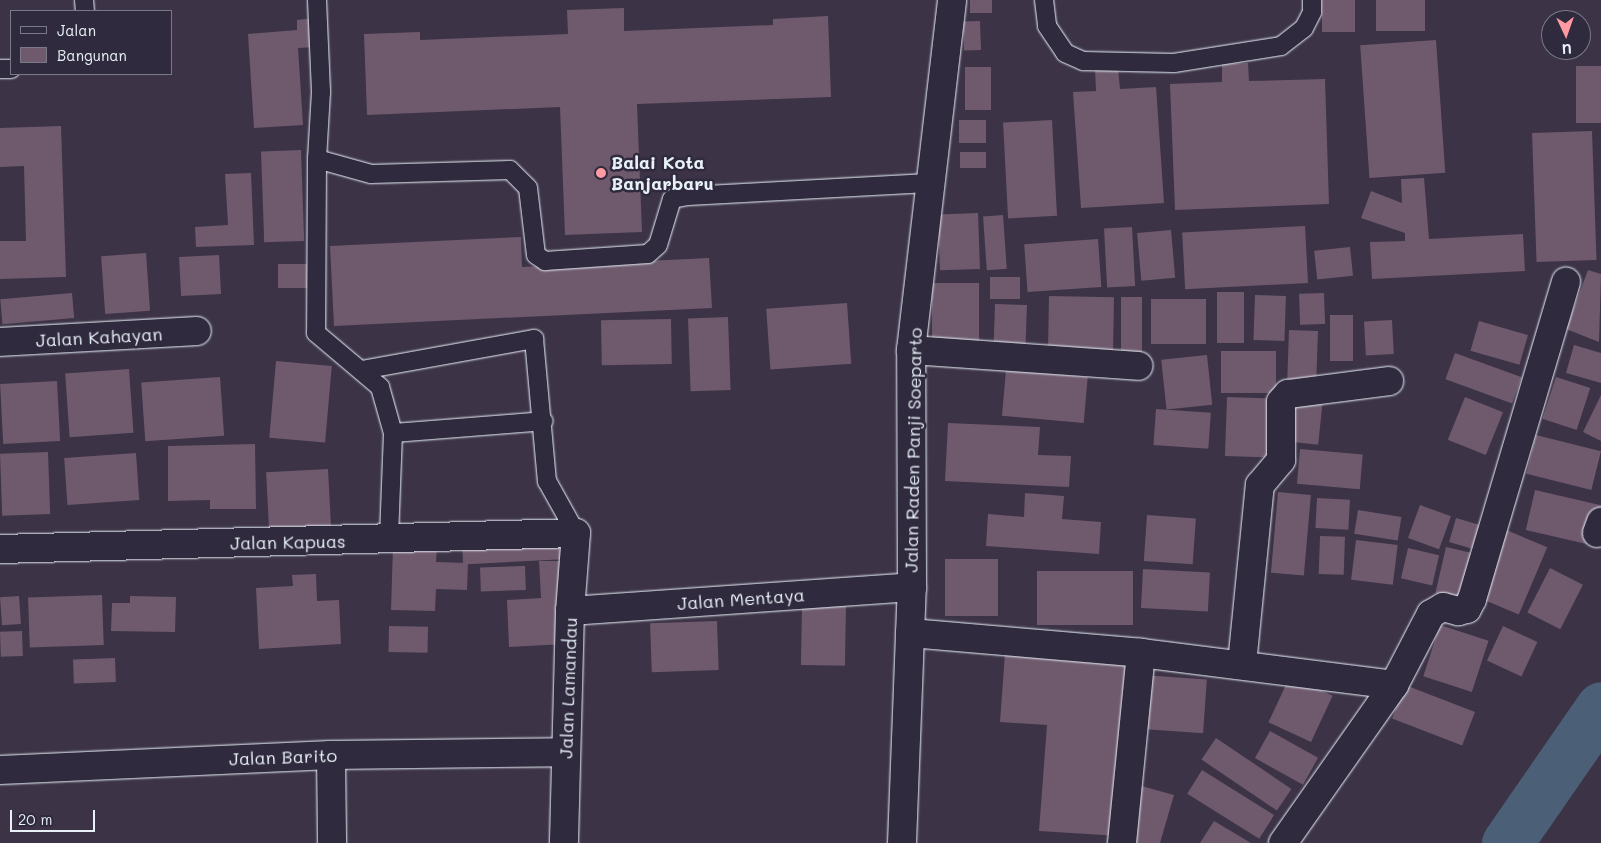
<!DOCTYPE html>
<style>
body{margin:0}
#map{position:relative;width:1601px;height:843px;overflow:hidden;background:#3c3347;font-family:Mali,sans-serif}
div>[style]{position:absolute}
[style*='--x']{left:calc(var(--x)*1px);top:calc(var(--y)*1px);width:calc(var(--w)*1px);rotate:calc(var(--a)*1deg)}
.river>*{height:51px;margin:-25.5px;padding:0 25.5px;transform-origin:25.5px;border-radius:25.5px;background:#4b6076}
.building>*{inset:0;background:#6f596d;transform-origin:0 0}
.roads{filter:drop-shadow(0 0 1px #e8f1f8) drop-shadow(0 0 1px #e8f1f8)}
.lane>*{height:18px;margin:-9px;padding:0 9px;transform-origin:9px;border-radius:9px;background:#2f2a3d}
.street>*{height:28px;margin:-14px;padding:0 14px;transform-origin:14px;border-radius:14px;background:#2f2a3d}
.secondary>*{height:28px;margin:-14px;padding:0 14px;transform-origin:14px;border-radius:14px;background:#2f2a3d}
.dots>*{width:14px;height:14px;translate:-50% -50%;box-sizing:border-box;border:2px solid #2f2a3d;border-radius:50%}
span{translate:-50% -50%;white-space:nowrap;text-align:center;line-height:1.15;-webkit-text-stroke:5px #2f2a3d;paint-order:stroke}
.poi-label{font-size:18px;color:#e8f1f8;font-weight:700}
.left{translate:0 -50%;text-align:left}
.street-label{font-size:18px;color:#e8f1f8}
.legend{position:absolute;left:10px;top:10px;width:162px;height:65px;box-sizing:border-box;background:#2f2a3d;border:1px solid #797a88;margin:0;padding:6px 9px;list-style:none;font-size:15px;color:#e8f1f8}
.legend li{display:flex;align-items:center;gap:10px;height:25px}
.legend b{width:25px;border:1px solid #797a88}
.north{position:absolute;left:1541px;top:10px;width:50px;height:50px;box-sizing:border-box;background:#2f2a3d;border:1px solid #797a88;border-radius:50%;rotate:177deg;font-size:14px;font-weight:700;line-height:20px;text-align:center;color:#e8f1f8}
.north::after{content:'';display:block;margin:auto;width:18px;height:22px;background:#ff9aa2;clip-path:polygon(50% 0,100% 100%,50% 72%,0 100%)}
.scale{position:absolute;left:10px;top:810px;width:85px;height:22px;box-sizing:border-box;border:2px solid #e8f1f8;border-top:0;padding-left:6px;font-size:15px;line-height:18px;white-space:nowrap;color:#e8f1f8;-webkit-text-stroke:4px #2f2a3d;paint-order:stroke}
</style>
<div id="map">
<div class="river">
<div style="--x:1507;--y:843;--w:165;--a:-55.3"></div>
</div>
<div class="building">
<div style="left:970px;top:0;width:22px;height:13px"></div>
<div style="left:1322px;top:0;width:33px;height:32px"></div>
<div style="left:1376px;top:0;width:49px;height:31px"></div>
<div style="clip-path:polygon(624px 8px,624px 31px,773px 25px,773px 19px,828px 16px,831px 97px,637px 104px,642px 232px,565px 235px,560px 107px,367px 115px,364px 34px,420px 32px,420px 40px,568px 34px,567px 10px)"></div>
<div style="clip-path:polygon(314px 18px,315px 47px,298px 48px,303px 125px,254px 128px,248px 34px,297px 30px,297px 20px)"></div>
<div style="left:980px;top:21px;width:29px;height:17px;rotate:88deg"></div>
<div style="left:1436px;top:40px;width:133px;height:76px;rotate:86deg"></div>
<div style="clip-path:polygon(1248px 63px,1249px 81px,1325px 79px,1329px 204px,1175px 210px,1170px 84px,1222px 82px,1222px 64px)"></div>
<div style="left:1601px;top:66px;width:57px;height:25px;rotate:90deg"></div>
<div style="left:965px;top:67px;width:26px;height:43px"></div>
<div style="clip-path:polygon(1118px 68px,1120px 89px,1156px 87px,1164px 203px,1081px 208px,1073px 92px,1096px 91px,1095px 69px)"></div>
<div style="left:959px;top:120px;width:27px;height:23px"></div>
<div style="left:1052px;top:120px;width:96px;height:49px;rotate:87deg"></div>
<div style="clip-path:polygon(61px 126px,66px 277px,0 279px,0 241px,26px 241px,24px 166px,0 167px,0 128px)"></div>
<div style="left:1592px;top:131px;width:129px;height:60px;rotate:88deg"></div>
<div style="left:301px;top:150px;width:91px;height:40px;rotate:88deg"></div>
<div style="left:960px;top:152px;width:26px;height:16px"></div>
<div style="clip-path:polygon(251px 173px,254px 245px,196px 247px,195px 227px,228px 225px,225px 174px)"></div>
<div style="clip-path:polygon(1424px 178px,1429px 239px,1523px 234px,1525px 271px,1372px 279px,1370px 242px,1405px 241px,1405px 233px,1361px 218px,1371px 191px,1402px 203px,1401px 179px)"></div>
<div style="left:978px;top:213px;width:56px;height:40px;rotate:88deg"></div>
<div style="left:1003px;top:215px;width:54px;height:20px;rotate:86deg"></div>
<div style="left:1305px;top:226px;width:57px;height:123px;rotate:87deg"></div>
<div style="left:1132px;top:227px;width:59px;height:28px;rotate:87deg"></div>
<div style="left:1171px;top:230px;width:48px;height:34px;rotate:85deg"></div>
<div style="clip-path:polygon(521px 237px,522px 267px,709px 258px,712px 308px,334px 326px,330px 246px)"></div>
<div style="left:1098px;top:239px;width:48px;height:74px;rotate:86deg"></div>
<div style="left:1350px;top:247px;width:29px;height:36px;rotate:84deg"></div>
<div style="left:146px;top:253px;width:58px;height:45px;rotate:86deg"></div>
<div style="left:219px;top:255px;width:39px;height:40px;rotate:87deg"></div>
<div style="left:310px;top:264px;width:24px;height:32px;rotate:90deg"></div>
<div style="clip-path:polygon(1588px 270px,1601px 274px,1599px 342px,1566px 329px)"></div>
<div style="left:990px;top:277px;width:30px;height:22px"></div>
<div style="left:932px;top:283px;width:47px;height:62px"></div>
<div style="left:1217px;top:292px;width:27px;height:51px"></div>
<div style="left:72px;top:293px;width:25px;height:72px;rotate:85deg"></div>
<div style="left:1324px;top:293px;width:31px;height:25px;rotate:88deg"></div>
<div style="left:1255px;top:295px;width:31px;height:45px;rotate:2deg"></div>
<div style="left:1049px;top:296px;width:65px;height:57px;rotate:1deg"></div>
<div style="left:1121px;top:297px;width:21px;height:58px"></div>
<div style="left:1151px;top:299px;width:55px;height:45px"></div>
<div style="left:847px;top:303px;width:61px;height:81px;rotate:86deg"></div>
<div style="left:995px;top:304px;width:32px;height:43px;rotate:2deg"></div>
<div style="left:1330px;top:315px;width:23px;height:46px"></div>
<div style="left:728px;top:317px;width:73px;height:40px;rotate:88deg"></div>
<div style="left:671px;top:319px;width:45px;height:70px;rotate:89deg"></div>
<div style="left:1392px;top:320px;width:34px;height:28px;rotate:87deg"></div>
<div style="left:1479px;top:321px;width:51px;height:31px;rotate:16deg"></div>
<div style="left:1289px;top:330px;width:29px;height:56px;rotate:2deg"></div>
<div style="clip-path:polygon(1574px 345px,1601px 353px,1601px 383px,1566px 373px)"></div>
<div style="left:1221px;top:351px;width:55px;height:42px"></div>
<div style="left:1455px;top:353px;width:71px;height:28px;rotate:20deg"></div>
<div style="left:1207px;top:355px;width:50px;height:46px;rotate:84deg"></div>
<div style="left:276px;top:361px;width:56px;height:77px;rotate:5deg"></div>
<div style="left:129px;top:369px;width:64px;height:64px;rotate:86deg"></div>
<div style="left:1006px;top:370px;width:82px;height:46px;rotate:5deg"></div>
<div style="left:220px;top:377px;width:59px;height:79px;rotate:86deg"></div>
<div style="left:1556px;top:377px;width:36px;height:44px;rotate:18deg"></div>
<div style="left:57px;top:381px;width:60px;height:57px;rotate:87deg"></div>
<div style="clip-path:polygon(1601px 395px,1601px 441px,1583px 432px)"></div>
<div style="left:1227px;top:397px;width:46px;height:59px;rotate:2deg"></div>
<div style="left:1295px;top:397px;width:28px;height:45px;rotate:6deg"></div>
<div style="left:1465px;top:397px;width:41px;height:46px;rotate:22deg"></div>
<div style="left:1156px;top:409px;width:55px;height:36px;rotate:4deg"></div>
<div style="clip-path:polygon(948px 423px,1040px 427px,1038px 455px,1071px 456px,1069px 487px,945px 481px)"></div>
<div style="left:1536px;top:435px;width:67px;height:40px;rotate:14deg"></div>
<div style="clip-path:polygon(255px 444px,256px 509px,210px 509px,210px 500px,168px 501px,168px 446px)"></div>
<div style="left:1300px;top:449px;width:63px;height:35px;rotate:5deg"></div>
<div style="left:48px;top:452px;width:62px;height:48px;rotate:88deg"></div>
<div style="left:136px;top:453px;width:47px;height:72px;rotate:86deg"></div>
<div style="left:328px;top:469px;width:58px;height:62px;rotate:87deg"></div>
<div style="left:1535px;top:490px;width:68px;height:41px;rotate:13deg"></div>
<div style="left:1278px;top:492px;width:33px;height:81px;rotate:5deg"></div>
<div style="clip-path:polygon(1025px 493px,1064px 496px,1062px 519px,1101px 522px,1099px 554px,986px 546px,988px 514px,1024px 517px)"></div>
<div style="left:1317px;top:498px;width:33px;height:30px;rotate:3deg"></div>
<div style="left:1420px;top:505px;width:33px;height:35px;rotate:20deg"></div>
<div style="left:1358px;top:510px;width:44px;height:24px;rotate:9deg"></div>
<div style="left:1147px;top:515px;width:49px;height:46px;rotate:4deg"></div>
<div style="left:1456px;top:518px;width:25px;height:25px;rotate:16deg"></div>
<div style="left:1504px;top:529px;width:47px;height:73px;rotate:23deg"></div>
<div style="left:1320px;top:536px;width:25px;height:38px;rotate:2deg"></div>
<div style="left:567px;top:540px;width:19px;height:105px;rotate:87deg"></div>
<div style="left:1356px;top:540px;width:42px;height:40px;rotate:7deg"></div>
<div style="clip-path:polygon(393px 546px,437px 547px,436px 562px,468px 563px,467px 590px,436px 589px,435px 611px,391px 610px)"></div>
<div style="left:1446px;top:547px;width:28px;height:47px;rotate:13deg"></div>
<div style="left:1408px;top:548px;width:32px;height:31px;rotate:13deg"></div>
<div style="left:945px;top:559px;width:53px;height:57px"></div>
<div style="clip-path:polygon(539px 561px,561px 561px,564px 644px,509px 647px,507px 600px,541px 598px)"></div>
<div style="left:525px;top:566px;width:24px;height:45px;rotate:88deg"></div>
<div style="left:1550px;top:568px;width:37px;height:50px;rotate:27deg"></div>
<div style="left:1143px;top:569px;width:67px;height:39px;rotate:3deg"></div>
<div style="left:1133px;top:571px;width:54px;height:96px;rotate:90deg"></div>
<div style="clip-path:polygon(316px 574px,317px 601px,339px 600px,341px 644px,259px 649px,256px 588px,293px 586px,292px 575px)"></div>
<div style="left:102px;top:595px;width:50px;height:74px;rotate:88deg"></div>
<div style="left:19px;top:596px;width:28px;height:19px;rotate:86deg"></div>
<div style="clip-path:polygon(130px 596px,176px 597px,175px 632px,111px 631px,112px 603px,130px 603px)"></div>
<div style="left:802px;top:604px;width:44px;height:61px;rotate:1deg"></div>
<div style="left:717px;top:621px;width:49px;height:67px;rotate:88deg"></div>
<div style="left:1440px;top:625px;width:51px;height:54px;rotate:18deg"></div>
<div style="left:389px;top:626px;width:39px;height:26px;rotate:1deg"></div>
<div style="left:1503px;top:626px;width:38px;height:38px;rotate:25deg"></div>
<div style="left:22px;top:631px;width:25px;height:22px;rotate:88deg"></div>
<div style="clip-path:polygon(1005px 653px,1132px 663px,1119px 836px,1039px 831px,1047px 725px,1000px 722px)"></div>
<div style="left:115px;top:658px;width:24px;height:42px;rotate:88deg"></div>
<div style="left:1143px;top:675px;width:64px;height:54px;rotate:4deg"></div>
<div style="left:1290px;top:676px;width:47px;height:51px;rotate:25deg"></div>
<div style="left:1405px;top:685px;width:75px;height:36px;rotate:21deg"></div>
<div style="left:1270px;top:731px;width:55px;height:31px;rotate:29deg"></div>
<div style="left:1216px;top:738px;width:91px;height:26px;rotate:34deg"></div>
<div style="left:1202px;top:770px;width:85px;height:28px;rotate:32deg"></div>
<div style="clip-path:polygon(1138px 785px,1174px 795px,1160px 843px,1135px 843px)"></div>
<div style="clip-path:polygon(1214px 821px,1251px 843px,1200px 843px)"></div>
</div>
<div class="roads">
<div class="lane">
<div style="--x:84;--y:0;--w:11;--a:85"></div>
<div style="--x:317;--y:0;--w:92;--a:87.5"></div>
<div style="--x:321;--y:92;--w:67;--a:93.4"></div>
<div style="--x:317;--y:159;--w:56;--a:15.5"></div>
<div style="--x:371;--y:174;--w:139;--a:-1.6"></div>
<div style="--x:510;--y:170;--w:25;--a:45"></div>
<div style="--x:528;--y:188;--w:67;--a:83.2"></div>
<div style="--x:536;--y:255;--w:11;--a:34"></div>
<div style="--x:545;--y:261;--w:103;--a:-3.9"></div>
<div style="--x:648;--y:254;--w:13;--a:-42"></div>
<div style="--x:658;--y:245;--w:48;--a:-73.1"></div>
<div style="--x:672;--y:199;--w:16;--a:-11"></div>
<div style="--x:688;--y:196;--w:241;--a:-3.1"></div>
<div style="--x:1044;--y:0;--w:26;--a:83"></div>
<div style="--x:1047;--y:26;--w:32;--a:56"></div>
<div style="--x:1065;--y:53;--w:20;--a:24"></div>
<div style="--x:1083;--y:61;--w:91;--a:1.3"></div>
<div style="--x:1174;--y:63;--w:108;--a:-9"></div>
<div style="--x:1281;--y:46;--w:29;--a:-38"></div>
<div style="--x:1304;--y:28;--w:18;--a:-63"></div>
<div style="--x:1312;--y:12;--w:12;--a:-90"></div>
<div style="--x:0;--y:69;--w:11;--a:0"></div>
<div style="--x:317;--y:159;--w:174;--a:90.3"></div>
<div style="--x:316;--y:333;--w:84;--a:40.2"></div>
<div style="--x:380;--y:387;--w:48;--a:74.2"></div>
<div style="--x:393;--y:433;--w:106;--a:92.2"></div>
<div style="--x:362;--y:370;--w:175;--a:-10.2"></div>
<div style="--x:534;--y:339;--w:143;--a:84.8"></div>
<div style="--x:547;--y:481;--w:60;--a:60.9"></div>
<div style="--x:393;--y:433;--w:151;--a:-4.5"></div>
</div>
<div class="street">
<div style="--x:0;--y:342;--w:197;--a:-3.2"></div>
<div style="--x:911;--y:350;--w:228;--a:4"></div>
<div style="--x:1597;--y:533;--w:12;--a:-70"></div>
<div style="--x:0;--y:549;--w:576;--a:-1.59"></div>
<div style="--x:576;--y:533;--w:78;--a:94.4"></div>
<div style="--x:570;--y:611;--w:232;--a:91.5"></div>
<div style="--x:570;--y:611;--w:343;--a:-4"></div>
<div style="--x:910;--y:633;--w:232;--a:4.9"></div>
<div style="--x:1141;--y:653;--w:255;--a:7.2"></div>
<div style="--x:1242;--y:664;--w:180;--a:-84.3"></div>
<div style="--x:1260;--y:485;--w:33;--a:-50"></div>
<div style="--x:1281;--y:460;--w:58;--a:-90"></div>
<div style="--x:1281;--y:402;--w:11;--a:-49"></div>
<div style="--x:1288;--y:394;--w:102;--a:-7.3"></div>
<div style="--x:331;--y:755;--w:88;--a:89.3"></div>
<div style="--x:0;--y:770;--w:331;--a:-2.6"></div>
<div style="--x:331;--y:755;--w:234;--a:-0.7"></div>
<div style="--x:1122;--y:843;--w:191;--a:-84.3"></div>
<div style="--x:1283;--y:843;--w:193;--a:-54.9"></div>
<div style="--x:1394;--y:685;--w:80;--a:-62.5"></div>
<div style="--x:1431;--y:614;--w:14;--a:-30"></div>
<div style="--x:1443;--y:607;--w:16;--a:15"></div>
<div style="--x:1458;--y:611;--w:9;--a:-13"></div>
<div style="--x:1467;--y:609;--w:11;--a:-63"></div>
<div style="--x:1472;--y:599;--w:331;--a:-73.5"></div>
</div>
<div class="secondary">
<div style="--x:902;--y:843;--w:256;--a:-87.8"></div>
<div style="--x:912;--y:587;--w:237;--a:-90.2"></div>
<div style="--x:911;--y:350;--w:352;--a:-83.3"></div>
</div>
</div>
<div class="dots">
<div style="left:601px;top:173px;background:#ff9aa2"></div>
</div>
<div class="poi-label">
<span class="left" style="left:611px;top:173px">Balai Kota<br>Banjarbaru</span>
</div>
<div class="street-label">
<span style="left:99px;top:337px;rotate:-3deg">Jalan Kahayan</span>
<span style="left:913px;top:450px;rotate:-89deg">Jalan Raden Panji Soeparto</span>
<span style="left:288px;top:542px;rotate:-1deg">Jalan Kapuas</span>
<span style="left:741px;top:599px;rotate:-4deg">Jalan Mentaya</span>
<span style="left:568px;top:688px;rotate:-88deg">Jalan Lamandau</span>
<span style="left:283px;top:757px;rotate:-2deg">Jalan Barito</span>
</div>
<ul class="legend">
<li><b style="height:6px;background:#2f2a3d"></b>Jalan</li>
<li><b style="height:14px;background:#6f596d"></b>Bangunan</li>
</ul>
<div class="north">U</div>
<div class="scale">20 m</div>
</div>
